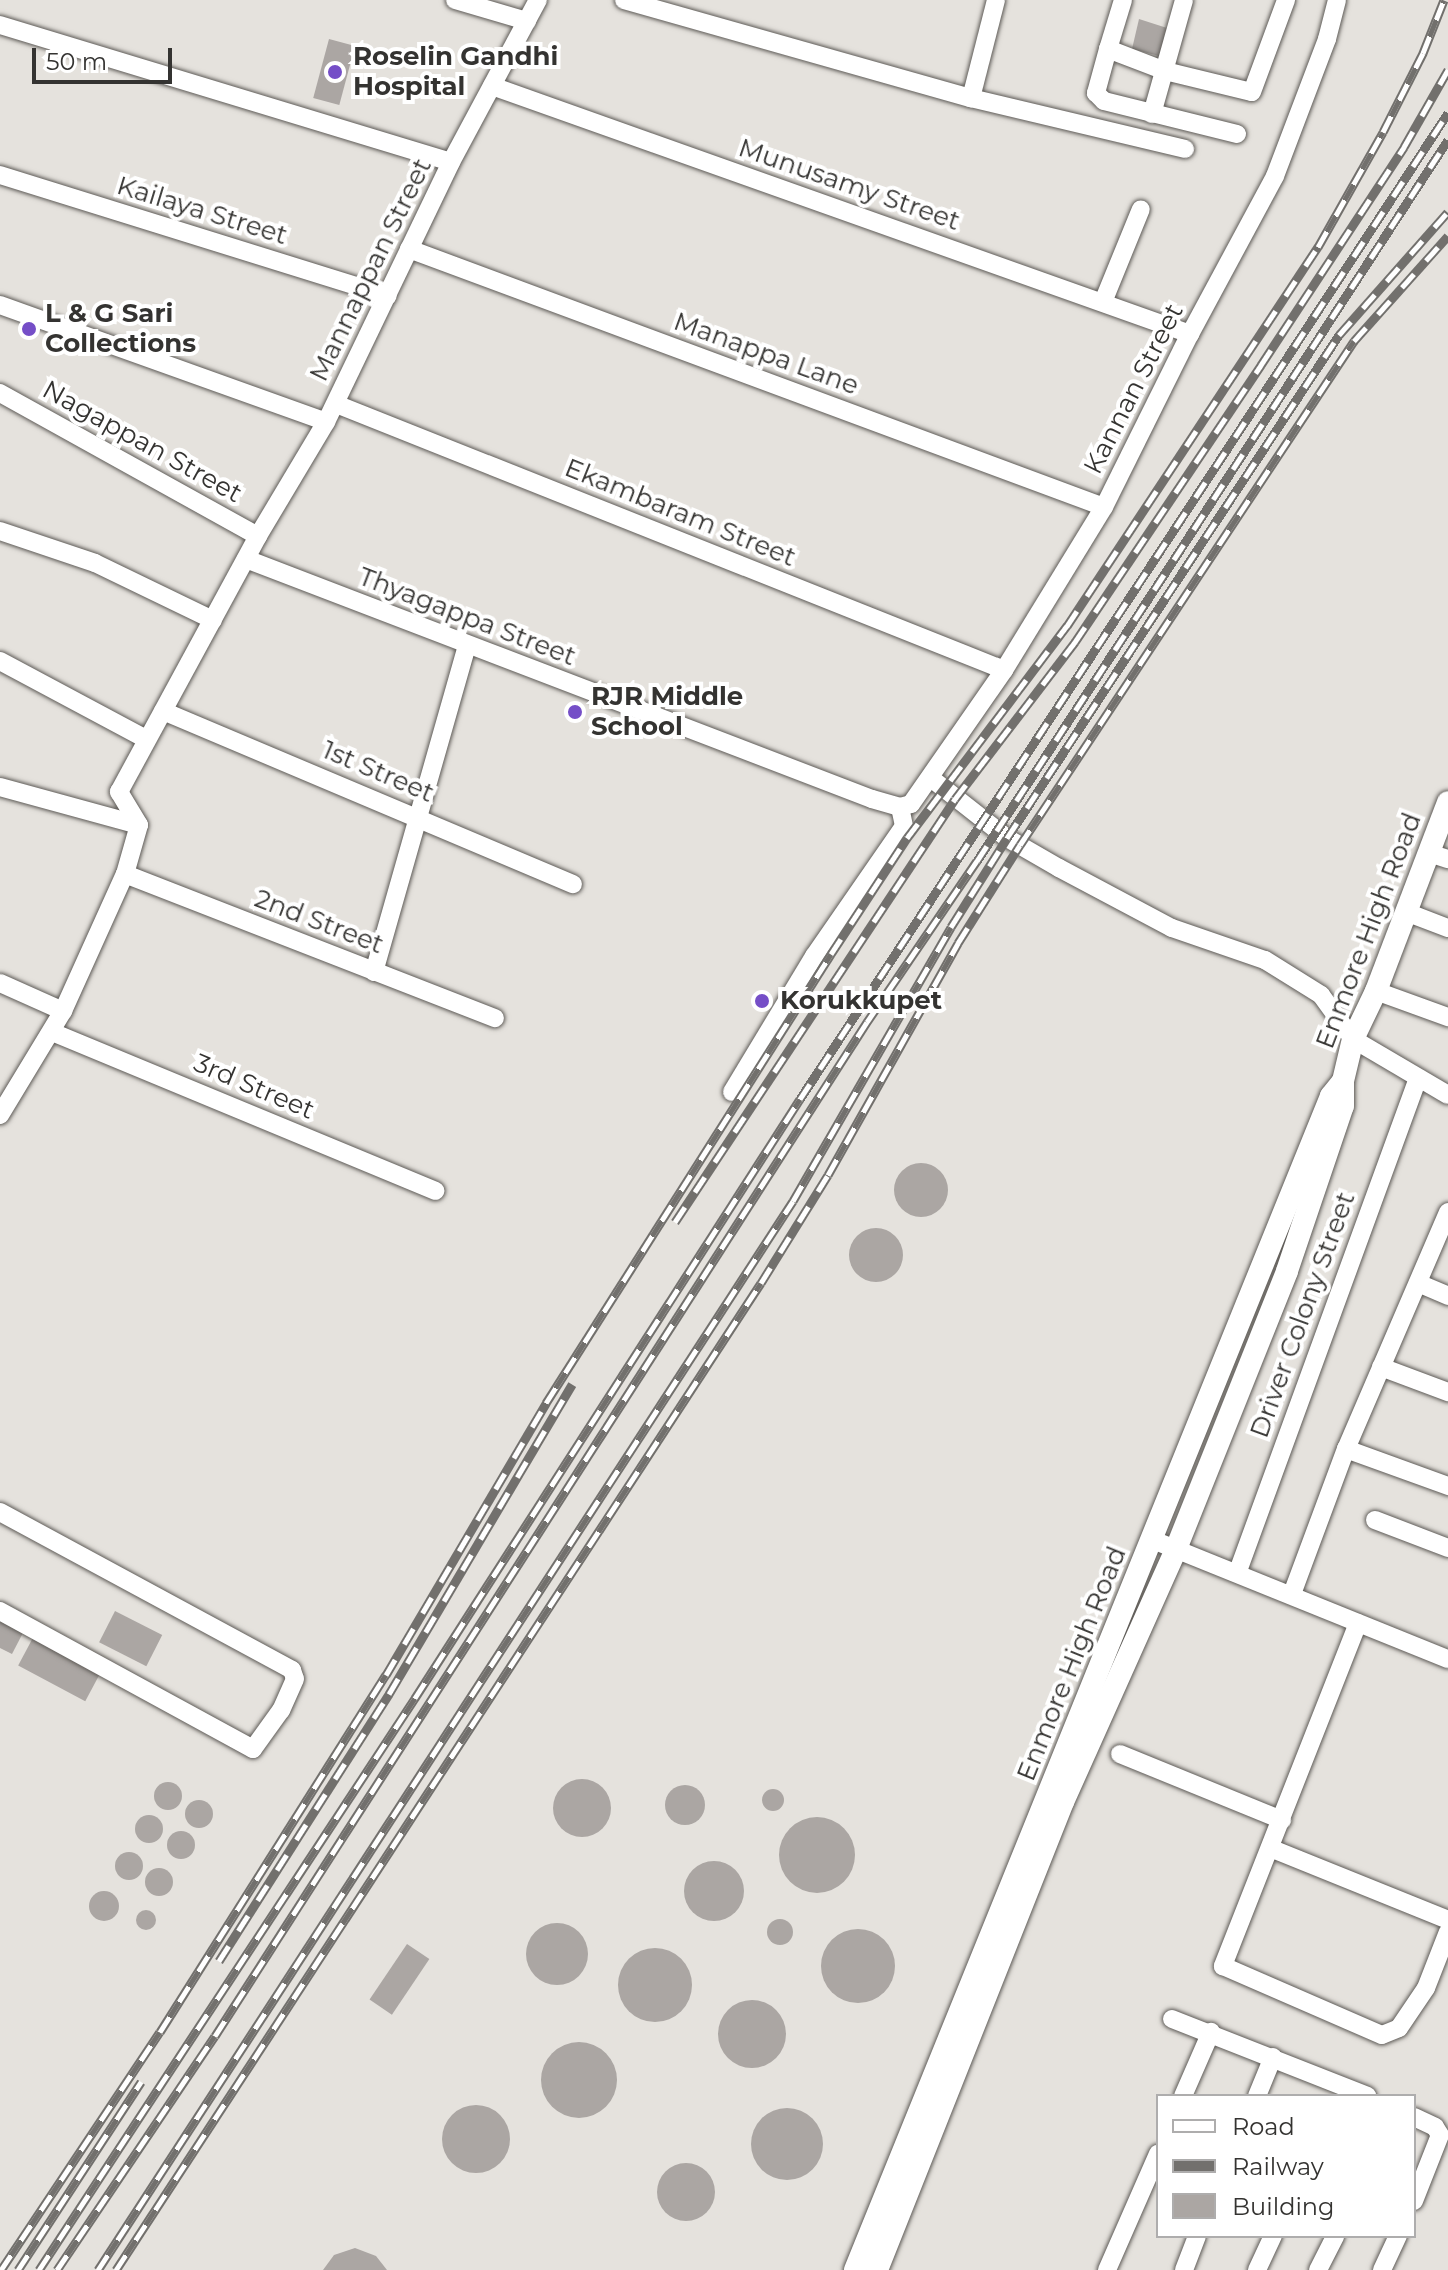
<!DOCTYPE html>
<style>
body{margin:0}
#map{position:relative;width:1448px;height:2270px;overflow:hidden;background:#e5e2dd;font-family:Montserrat,sans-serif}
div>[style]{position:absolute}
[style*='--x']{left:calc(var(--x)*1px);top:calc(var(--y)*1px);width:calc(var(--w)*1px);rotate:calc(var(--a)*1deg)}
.building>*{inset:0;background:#aba6a3;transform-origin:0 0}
.round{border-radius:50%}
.roads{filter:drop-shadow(0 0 2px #5d5a56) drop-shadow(0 0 2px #5d5a56)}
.minor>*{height:18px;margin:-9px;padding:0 9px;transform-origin:9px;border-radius:9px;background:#fff}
.major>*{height:22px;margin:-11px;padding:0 11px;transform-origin:11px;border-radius:11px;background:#fff}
.rail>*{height:9px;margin-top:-4.5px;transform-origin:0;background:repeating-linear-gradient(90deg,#fff 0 18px,#72706d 0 36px);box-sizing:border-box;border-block:2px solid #72706d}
.dots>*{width:22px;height:22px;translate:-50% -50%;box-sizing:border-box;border:4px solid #fff;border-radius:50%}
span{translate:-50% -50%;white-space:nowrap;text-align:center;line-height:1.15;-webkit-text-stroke:8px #fff;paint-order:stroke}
.poi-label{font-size:26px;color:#343331;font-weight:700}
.left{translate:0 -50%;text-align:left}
.street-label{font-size:26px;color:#343331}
.legend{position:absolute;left:1156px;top:2094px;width:260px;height:144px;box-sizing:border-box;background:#fff;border:2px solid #aeadad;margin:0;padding:10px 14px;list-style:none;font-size:24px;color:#343331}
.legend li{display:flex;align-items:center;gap:16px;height:40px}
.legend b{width:40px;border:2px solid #aeadad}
.scale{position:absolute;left:32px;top:48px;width:140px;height:36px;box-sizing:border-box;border:4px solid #343331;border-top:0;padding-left:10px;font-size:24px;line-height:28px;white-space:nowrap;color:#343331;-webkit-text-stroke:6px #fff;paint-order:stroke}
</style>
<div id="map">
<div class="building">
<div style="clip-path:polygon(1139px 19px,1167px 28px,1163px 57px,1132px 49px)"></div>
<div style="left:329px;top:39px;width:27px;height:61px;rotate:15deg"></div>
<div class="round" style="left:894px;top:1163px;width:54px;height:54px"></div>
<div class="round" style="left:849px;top:1228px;width:54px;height:54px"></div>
<div style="left:115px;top:1611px;width:53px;height:35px;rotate:27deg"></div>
<div style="clip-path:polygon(0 1618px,26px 1627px,12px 1654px,0 1648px)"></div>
<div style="left:36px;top:1632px;width:76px;height:38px;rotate:28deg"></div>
<div class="round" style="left:553px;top:1779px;width:58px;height:58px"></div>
<div class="round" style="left:154px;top:1782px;width:28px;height:28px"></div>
<div class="round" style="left:665px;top:1785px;width:40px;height:40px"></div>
<div class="round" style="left:762px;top:1789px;width:22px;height:22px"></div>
<div class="round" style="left:185px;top:1800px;width:28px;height:28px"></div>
<div class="round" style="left:135px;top:1815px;width:28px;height:28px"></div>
<div class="round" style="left:779px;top:1817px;width:76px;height:76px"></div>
<div class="round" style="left:167px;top:1831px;width:28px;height:28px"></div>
<div class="round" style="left:115px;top:1852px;width:28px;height:28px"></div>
<div class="round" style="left:684px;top:1861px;width:60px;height:60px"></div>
<div class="round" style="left:145px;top:1868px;width:28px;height:28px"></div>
<div class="round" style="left:89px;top:1891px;width:30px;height:30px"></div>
<div class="round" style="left:136px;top:1910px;width:20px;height:20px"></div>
<div class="round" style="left:767px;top:1919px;width:26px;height:26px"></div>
<div class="round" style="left:526px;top:1923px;width:62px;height:62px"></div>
<div class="round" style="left:821px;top:1929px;width:74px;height:74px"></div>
<div style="left:407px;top:1944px;width:27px;height:67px;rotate:34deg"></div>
<div class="round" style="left:618px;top:1948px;width:74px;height:74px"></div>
<div class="round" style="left:718px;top:2000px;width:68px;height:68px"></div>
<div class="round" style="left:541px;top:2042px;width:76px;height:76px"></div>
<div class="round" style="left:442px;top:2105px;width:68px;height:68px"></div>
<div class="round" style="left:751px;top:2108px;width:72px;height:72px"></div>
<div class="round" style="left:657px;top:2163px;width:58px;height:58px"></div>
<div style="clip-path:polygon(355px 2248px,376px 2256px,387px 2270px,323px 2270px,334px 2255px)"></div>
</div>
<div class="roads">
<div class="minor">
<div style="--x:455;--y:0;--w:75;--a:16.3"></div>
<div style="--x:624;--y:0;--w:361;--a:15.8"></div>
<div style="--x:971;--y:98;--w:220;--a:13.4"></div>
<div style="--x:1123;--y:0;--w:51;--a:107"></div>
<div style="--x:1108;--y:49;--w:61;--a:21.1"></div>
<div style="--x:1165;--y:71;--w:89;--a:13.6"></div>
<div style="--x:1252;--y:92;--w:98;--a:-69.7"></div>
<div style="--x:0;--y:25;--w:471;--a:16.9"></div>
<div style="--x:1108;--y:49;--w:46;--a:105.3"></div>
<div style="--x:1096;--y:93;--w:11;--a:45"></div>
<div style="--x:1104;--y:101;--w:137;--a:13.9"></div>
<div style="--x:492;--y:86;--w:741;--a:19.56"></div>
<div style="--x:971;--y:98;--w:101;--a:-75.7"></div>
<div style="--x:1152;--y:114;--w:118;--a:-74.3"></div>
<div style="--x:0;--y:175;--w:406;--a:17.3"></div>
<div style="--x:409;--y:249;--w:741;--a:20.37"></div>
<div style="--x:1103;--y:302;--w:100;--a:-67.8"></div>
<div style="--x:0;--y:305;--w:346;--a:19.7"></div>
<div style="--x:0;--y:393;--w:295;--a:29"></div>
<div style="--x:336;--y:404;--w:719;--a:21.71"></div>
<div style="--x:0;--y:531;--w:100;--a:18.6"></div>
<div style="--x:95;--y:563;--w:131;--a:25.8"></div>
<div style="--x:246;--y:559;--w:670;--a:20.98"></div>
<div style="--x:872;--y:799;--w:29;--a:16"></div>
<div style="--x:900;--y:807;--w:11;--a:-15"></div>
<div style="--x:911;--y:804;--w:163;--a:-55.2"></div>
<div style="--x:1004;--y:670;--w:191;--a:-58.5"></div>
<div style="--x:1104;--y:507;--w:193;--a:-63.6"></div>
<div style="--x:1190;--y:334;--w:179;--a:-61.7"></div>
<div style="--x:1275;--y:176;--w:147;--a:-69.2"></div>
<div style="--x:1327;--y:39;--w:40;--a:-75.6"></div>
<div style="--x:0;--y:661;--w:166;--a:28.1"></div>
<div style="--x:163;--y:711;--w:445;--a:22.9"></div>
<div style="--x:932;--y:779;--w:95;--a:38.2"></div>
<div style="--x:1007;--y:838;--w:60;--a:30"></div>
<div style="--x:1059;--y:868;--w:128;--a:28"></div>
<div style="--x:1172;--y:928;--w:98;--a:19"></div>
<div style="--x:1265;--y:960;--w:66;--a:32"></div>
<div style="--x:1321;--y:995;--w:54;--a:54"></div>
<div style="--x:1353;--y:1039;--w:110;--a:30.5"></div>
<div style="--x:0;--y:787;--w:144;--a:15.3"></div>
<div style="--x:1429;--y:853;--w:20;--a:18"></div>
<div style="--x:125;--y:874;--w:397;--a:21.3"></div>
<div style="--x:1406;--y:912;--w:45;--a:20.9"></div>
<div style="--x:374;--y:972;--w:339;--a:-74.1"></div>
<div style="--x:0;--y:983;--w:69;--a:24"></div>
<div style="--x:1376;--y:991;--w:77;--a:19.9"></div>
<div style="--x:52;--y:1032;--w:415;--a:22.5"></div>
<div style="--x:732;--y:1092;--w:159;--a:-58.9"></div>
<div style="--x:814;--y:956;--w:158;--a:-55.3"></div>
<div style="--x:904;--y:826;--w:19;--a:-102"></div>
<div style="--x:0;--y:1115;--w:122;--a:-58.8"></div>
<div style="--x:63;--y:1011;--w:150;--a:-65.7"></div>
<div style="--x:125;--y:874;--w:51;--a:-74.1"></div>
<div style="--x:139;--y:825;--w:39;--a:-121"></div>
<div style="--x:119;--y:792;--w:291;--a:-61.5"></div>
<div style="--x:258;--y:536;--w:133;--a:-59.2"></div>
<div style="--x:326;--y:422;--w:288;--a:-64.3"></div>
<div style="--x:451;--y:162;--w:184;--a:-61.8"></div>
<div style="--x:1418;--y:1283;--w:33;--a:23"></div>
<div style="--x:1381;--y:1367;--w:72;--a:20.5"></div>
<div style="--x:1346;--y:1449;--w:109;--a:19.9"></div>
<div style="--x:0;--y:1512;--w:332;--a:28.4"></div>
<div style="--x:292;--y:1670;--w:9;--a:72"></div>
<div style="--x:295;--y:1679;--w:34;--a:114"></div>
<div style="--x:281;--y:1710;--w:48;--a:125.7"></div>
<div style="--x:253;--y:1749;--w:288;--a:-151.4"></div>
<div style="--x:1375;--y:1520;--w:78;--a:21"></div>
<div style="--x:1153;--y:1540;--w:318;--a:22"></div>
<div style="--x:1238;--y:1571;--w:525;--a:-69.94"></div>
<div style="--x:1292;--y:1594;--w:155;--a:-69.6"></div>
<div style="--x:1346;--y:1449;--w:258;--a:-66.7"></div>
<div style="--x:1358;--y:1623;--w:369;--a:111.5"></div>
<div style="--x:1223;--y:1966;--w:173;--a:23.5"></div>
<div style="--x:1382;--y:2035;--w:18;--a:-22"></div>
<div style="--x:1399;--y:2028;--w:48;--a:-56"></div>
<div style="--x:1426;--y:1988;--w:60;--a:-68.6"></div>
<div style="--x:1120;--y:1754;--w:175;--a:22.2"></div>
<div style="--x:1270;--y:1848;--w:192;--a:22"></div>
<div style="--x:1172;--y:2019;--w:210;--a:21.5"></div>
<div style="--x:1183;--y:2096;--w:70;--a:-66.4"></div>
<div style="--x:1257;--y:2096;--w:42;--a:-67.7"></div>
<div style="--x:1414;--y:2117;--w:23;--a:25"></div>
<div style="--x:1435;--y:2127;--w:9;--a:58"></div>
<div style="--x:1440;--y:2135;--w:71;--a:111.5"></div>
<div style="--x:1107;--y:2270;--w:127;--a:-66.3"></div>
<div style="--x:1184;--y:2270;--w:36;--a:-69"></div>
<div style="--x:1257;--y:2270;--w:38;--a:-65"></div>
<div style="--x:1318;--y:2270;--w:38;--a:-63"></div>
<div style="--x:1382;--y:2270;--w:38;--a:-65"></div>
</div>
<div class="major">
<div style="--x:855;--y:2270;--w:1267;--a:-67.93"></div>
<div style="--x:1331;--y:1096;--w:19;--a:-51"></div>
<div style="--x:877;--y:2270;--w:504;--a:-68.33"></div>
<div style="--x:1063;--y:1802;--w:277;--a:-65.9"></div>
<div style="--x:1176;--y:1549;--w:299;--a:-68.2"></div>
<div style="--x:1287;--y:1271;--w:174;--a:-71.3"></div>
<div style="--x:1343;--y:1106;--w:25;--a:-90"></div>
<div style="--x:1343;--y:1081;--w:43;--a:-76.6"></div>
<div style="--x:1353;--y:1039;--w:53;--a:-64.4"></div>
<div style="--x:1376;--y:991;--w:202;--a:-69.1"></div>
</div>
</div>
<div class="rail">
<div style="--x:675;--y:1222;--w:507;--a:-56.5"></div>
<div style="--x:955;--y:799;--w:198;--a:-52.6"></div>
<div style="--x:1075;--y:642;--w:334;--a:-56.1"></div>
<div style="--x:1261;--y:365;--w:261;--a:-56.7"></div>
<div style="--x:1404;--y:147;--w:89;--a:-60.3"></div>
<div style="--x:219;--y:1961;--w:317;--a:-57.5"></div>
<div style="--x:389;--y:1694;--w:360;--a:-59.4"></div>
<div style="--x:1;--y:2270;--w:286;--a:-56.3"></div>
<div style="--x:160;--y:2032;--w:423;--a:-57.7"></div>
<div style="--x:386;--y:1675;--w:316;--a:-59.5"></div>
<div style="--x:546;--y:1403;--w:532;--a:-57.59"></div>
<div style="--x:831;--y:954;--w:139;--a:-56.8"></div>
<div style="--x:907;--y:838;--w:266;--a:-53"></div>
<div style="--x:1067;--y:626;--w:455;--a:-56.5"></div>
<div style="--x:1318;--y:247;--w:132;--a:-60.5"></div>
<div style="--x:1383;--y:132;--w:89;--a:-63.1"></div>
<div style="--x:1423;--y:53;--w:57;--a:-68.4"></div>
<div style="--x:18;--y:2270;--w:225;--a:-56.8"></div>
<div style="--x:39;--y:2270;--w:685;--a:-56.68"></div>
<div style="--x:415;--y:1698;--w:712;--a:-57.27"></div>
<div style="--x:800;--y:1099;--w:1180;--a:-56.69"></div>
<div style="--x:57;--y:2270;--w:282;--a:-56"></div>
<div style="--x:215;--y:2036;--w:1206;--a:-57.26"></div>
<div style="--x:867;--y:1022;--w:195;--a:-55.7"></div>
<div style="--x:977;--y:861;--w:861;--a:-56.85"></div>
<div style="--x:98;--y:2270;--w:1275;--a:-56.97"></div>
<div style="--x:793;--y:1201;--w:316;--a:-60"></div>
<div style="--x:951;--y:927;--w:105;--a:-57.8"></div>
<div style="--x:1007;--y:838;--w:603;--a:-56.57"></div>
<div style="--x:1339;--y:335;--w:164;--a:-48.5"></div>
<div style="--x:116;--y:2270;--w:1179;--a:-56.84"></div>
<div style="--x:761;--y:1283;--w:127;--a:-58.2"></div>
<div style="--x:828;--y:1175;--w:266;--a:-60.7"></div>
<div style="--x:958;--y:943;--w:116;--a:-57.7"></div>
<div style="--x:1020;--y:845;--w:605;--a:-56.47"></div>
<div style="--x:1354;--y:341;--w:141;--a:-48.2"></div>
</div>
<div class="dots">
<div style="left:335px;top:72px;background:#754ec7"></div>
<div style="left:29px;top:329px;background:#754ec7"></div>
<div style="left:575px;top:712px;background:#754ec7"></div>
<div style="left:762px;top:1001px;background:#754ec7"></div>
</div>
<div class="poi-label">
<span class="left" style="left:353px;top:72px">Roselin Gandhi<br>Hospital</span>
<span class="left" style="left:45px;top:329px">L &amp; G Sari<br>Collections</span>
<span class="left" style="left:591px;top:712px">RJR Middle<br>School</span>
<span class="left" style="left:780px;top:1001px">Korukkupet</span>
</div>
<div class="street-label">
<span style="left:849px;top:185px;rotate:19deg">Munusamy Street</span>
<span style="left:202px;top:211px;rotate:17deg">Kailaya Street</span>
<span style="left:371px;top:270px;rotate:-64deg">Mannappan Street</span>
<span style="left:766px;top:354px;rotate:20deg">Manappa Lane</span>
<span style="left:1134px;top:389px;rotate:-63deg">Kannan Street</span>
<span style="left:142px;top:442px;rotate:29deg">Nagappan Street</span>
<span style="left:680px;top:513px;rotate:22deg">Ekambaram Street</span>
<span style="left:467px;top:617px;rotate:21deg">Thyagappa Street</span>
<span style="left:378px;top:772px;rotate:23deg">1st Street</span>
<span style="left:319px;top:922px;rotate:21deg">2nd Street</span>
<span style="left:1369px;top:931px;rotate:-69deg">Enmore High Road</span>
<span style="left:254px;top:1087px;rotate:23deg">3rd Street</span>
<span style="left:1303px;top:1315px;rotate:-70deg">Driver Colony Street</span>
<span style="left:1072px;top:1664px;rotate:-68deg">Enmore High Road</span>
</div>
<ul class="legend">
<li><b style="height:10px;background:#fff"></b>Road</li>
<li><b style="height:10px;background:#72706d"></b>Railway</li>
<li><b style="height:22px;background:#aba6a3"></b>Building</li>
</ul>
<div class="scale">50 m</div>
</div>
